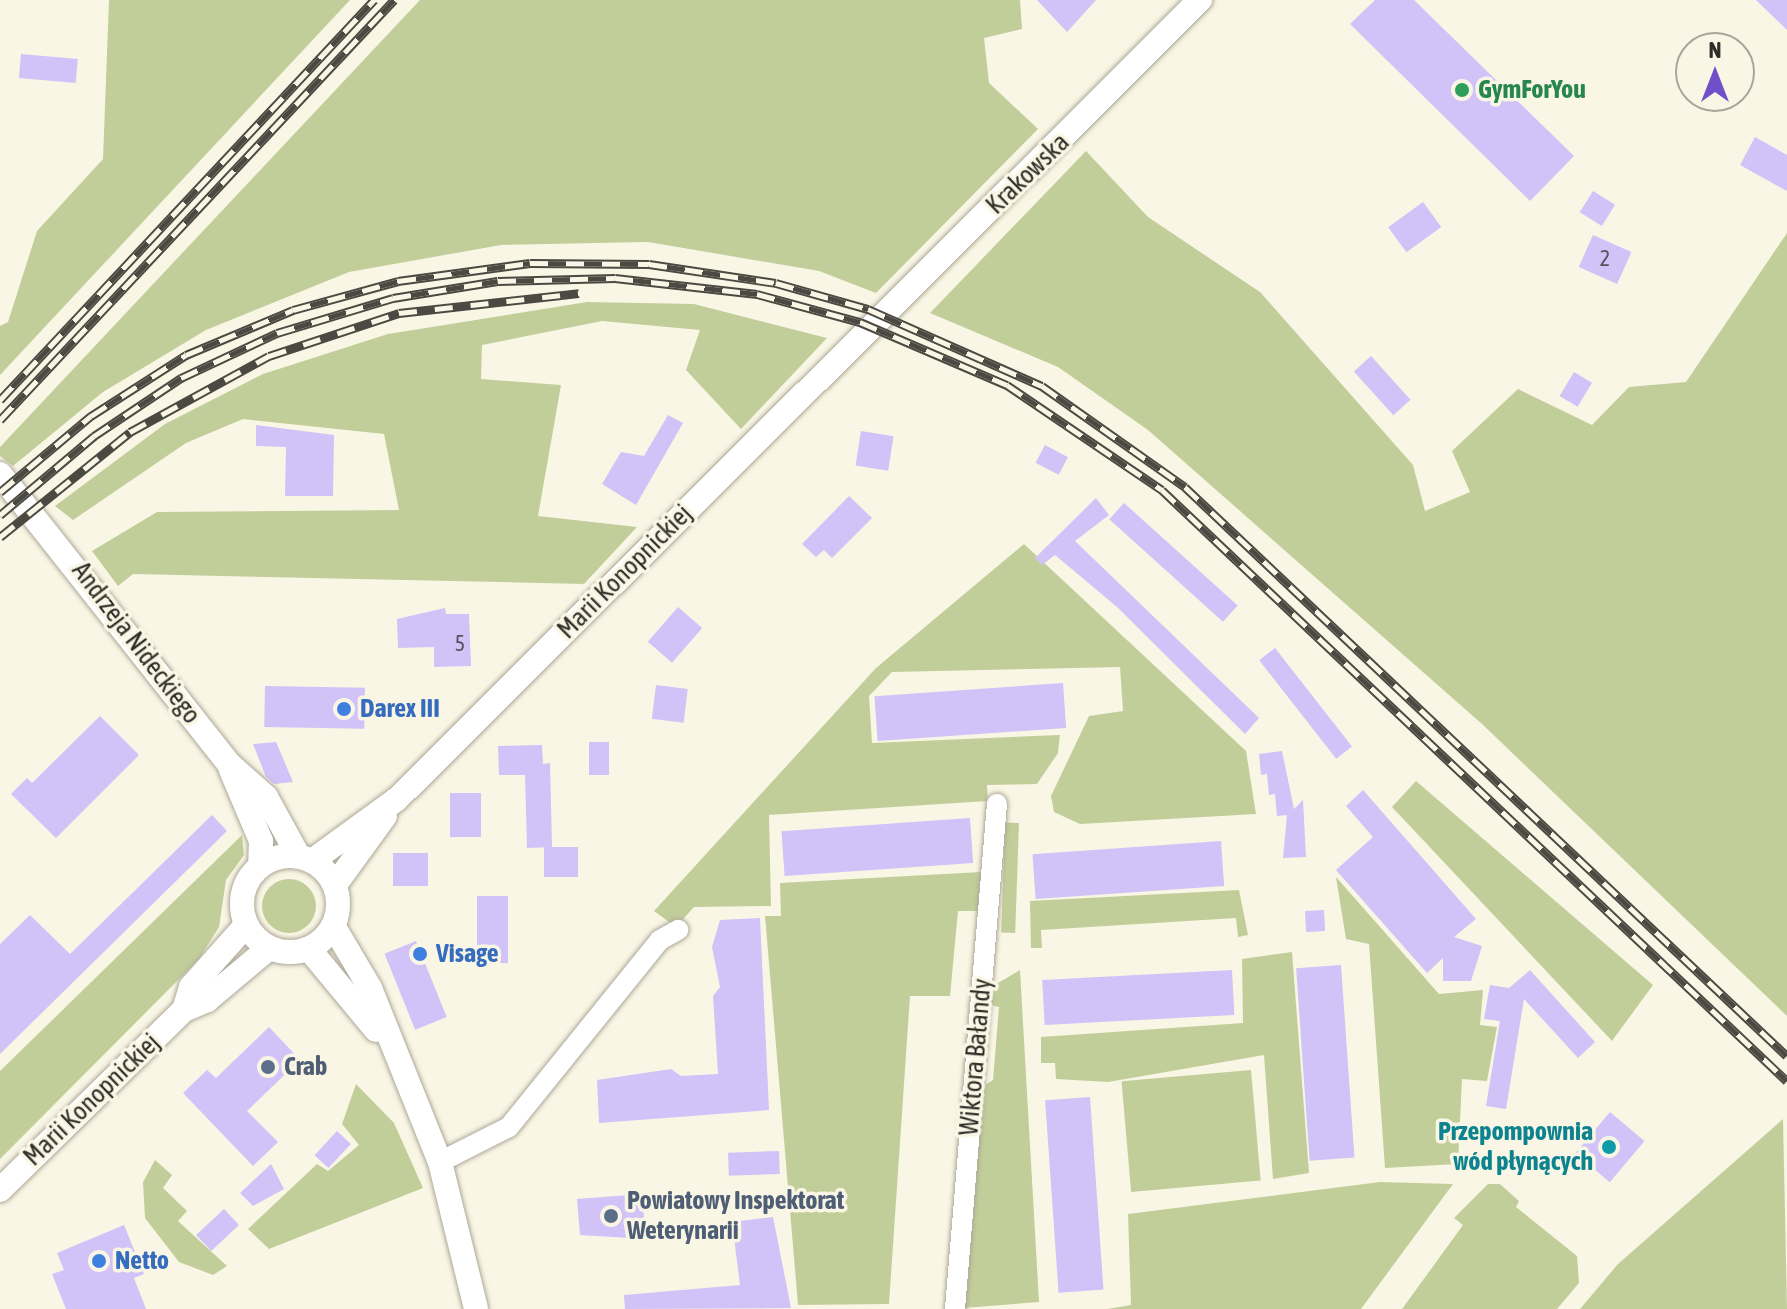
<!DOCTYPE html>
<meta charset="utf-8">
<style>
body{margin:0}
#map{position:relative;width:1787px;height:1309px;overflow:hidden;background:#faf6e5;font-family:"Asap Condensed",sans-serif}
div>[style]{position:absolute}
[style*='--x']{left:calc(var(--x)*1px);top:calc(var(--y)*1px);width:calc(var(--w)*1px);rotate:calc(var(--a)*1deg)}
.green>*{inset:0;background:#c2ce9a;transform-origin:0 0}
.round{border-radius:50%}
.building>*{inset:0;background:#d1c2f8;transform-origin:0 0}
.roads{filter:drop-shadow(0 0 2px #aca898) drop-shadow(0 0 2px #aca898)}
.minor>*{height:20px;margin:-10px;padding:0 10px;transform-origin:10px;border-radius:10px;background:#fff}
.tertiary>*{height:24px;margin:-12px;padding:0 12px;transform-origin:12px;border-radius:12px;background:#fff}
.tertiary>.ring{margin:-12px;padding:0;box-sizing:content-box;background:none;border:24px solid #fff;border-radius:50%}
.rail>*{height:9px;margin-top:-4.5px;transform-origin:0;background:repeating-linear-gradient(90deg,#faf6e5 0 18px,#4b4a42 0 36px);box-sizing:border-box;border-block:2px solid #4b4a42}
.dots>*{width:22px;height:22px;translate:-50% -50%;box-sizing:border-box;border:4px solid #faf6e5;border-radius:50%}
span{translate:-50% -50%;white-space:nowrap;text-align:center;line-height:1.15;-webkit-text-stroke:7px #faf6e5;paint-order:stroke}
.number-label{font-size:22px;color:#57525b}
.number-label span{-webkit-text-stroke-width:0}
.leisure-label{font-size:26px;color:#27864d;font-weight:700}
.left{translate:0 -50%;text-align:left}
.street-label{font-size:26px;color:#2e2d27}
.shop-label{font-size:26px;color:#366cbe;font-weight:700}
.service-label{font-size:26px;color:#4e5e75;font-weight:700}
.culture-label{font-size:26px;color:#0d838f;font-weight:700}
.right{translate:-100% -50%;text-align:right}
.north{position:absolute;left:1675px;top:32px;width:80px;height:80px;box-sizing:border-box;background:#faf6e5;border:2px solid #a8a699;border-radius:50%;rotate:0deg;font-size:22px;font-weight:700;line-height:32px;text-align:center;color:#2e2d27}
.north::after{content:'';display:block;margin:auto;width:28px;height:36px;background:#7050c9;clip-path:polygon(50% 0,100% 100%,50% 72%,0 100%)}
</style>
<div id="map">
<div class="green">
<div style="clip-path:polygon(109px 0,350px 0,0 375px,0 326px,8px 322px,37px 231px,103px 159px)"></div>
<div style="clip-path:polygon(420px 0,1020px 0,1022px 29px,984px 38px,989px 83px,1038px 129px,876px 293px,819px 271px,648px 242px,501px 245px,349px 272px,206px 330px,103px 392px,13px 466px,0 456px,0 447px)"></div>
<div style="clip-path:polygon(1086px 151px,1148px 217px,1260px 292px,1413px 465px,1425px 511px,1470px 492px,1452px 451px,1518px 389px,1592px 425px,1629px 387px,1686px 382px,1787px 233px,1787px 1016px,1482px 724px,1148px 430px,1058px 367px,930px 313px)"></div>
<div style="clip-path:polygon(587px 302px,694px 304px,827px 338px,741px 429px,686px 370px,700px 330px,602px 321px,482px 345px,481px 379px,561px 385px,538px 516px,637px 527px,584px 584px,133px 574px,118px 586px,92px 551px,157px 512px,399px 510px,384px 434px,243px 419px,186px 443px,73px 520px,55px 506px,165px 424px,263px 374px,388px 334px)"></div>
<div style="clip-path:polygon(1024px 544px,1246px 751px,1256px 814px,1080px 824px,1054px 812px,1051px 796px,1089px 716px,1123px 711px,1120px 667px,892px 672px,869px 696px,872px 743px,1060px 735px,1058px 753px,1037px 784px,987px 785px,988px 801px,769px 815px,771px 906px,694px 907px,676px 927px,654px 911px,876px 668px)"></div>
<div style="clip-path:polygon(1416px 781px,1653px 985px,1612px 1041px,1392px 807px)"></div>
<div style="left:1019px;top:823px;width:110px;height:14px;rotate:92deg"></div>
<div style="clip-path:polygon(242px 835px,244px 855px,226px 880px,219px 927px,199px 959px,0 1159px,0 1071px)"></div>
<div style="clip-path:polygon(981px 872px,980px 911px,958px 911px,950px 996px,910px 996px,889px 1304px,798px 1305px,765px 916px,781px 916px,780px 883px)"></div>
<div style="clip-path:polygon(1336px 877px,1439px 994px,1483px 990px,1480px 1025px,1497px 1027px,1487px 1081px,1462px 1079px,1458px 1164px,1385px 1168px,1369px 944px,1346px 939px)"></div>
<div class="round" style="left:262px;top:879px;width:54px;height:54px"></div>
<div style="clip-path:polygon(1239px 890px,1248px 935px,1238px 937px,1236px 918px,1041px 930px,1042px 948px,1031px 948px,1030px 901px)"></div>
<div style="clip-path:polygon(1292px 952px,1309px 1173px,1273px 1179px,1264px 1055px,1108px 1082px,1056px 1079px,1055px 1063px,1041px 1063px,1041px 1037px,1243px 1023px,1242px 959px)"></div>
<div style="clip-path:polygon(1020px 970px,1039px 1302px,964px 1308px,983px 1086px,993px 1080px,999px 1007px,990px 1005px,993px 986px)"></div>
<div style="left:1251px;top:1070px;width:111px;height:130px;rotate:85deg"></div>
<div style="clip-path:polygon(356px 1084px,394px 1123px,423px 1188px,269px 1249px,248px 1229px,317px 1164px,328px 1171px,359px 1145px,342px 1124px)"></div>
<div style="clip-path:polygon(1783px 1119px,1787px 1309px,1580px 1309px,1618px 1264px)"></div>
<div style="clip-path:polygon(155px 1160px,172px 1175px,163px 1188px,187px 1211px,178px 1221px,227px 1266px,213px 1275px,179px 1262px,145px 1218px,143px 1182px)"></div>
<div style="clip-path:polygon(1380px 1182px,1453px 1184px,1361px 1309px,1107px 1309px,1131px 1305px,1128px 1214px)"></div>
<div style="clip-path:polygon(1488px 1184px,1500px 1184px,1519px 1201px,1516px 1207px,1577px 1256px,1579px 1283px,1557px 1309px,1402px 1309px,1463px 1225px,1454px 1218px)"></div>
</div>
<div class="building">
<div style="clip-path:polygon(1037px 0,1096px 0,1067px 32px)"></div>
<div style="clip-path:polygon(1375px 0,1414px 0,1574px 156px,1530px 201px,1350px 24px)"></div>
<div style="clip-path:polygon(1756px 0,1787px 0,1787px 30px)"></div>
<div style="left:21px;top:54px;width:57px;height:24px;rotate:5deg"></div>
<div style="clip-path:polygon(1755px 137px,1787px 155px,1787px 191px,1740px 165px)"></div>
<div style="left:1593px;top:191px;width:26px;height:25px;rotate:32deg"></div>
<div style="left:1423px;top:202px;width:31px;height:43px;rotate:54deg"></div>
<div style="left:1593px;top:235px;width:42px;height:35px;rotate:24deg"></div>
<div style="left:1371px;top:356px;width:59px;height:23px;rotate:48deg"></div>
<div style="left:1574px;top:372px;width:21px;height:28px;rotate:31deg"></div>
<div style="clip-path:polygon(668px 415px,683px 423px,636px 505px,602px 484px,621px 452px,644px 456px)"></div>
<div style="clip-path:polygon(256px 425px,334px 435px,333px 496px,285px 496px,286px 447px,256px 446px)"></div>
<div style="left:861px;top:431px;width:33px;height:35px;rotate:9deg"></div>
<div style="left:1045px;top:445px;width:26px;height:20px;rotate:28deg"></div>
<div style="clip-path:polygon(849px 496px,872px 518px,832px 558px,824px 550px,816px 557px,802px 544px)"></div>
<div style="clip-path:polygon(1096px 498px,1109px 515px,1075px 541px,1259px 718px,1245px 734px,1117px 607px,1055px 555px,1042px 565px,1035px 558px)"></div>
<div style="left:1124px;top:503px;width:153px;height:22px;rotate:42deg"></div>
<div style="left:678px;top:607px;width:32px;height:46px;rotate:41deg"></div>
<div style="clip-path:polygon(445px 608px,446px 614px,469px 614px,471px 666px,434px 667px,434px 647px,398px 648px,397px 619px)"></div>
<div style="left:1275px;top:648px;width:125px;height:20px;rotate:52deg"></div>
<div style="left:1063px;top:683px;width:45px;height:189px;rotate:86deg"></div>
<div style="left:656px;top:685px;width:32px;height:34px;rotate:7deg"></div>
<div style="left:265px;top:686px;width:100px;height:41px;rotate:1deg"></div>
<div style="clip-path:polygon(100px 716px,139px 755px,56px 838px,11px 794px,27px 778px,32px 783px)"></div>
<div style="clip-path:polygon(276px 742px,293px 782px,274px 784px,266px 777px,253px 744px)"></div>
<div style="left:589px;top:742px;width:20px;height:33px"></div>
<div style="clip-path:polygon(542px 745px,543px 764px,550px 763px,552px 847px,527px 848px,525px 775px,499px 775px,498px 746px)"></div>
<div style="clip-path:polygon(1282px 751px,1294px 809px,1303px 800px,1306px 857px,1283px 858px,1287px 815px,1277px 816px,1275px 794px,1269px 795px,1267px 774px,1261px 775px,1259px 754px)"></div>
<div style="clip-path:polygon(1363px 790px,1476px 919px,1454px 937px,1482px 946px,1471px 981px,1443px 981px,1443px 958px,1427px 973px,1336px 870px,1373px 837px,1346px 806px)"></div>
<div style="left:450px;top:793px;width:31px;height:44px"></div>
<div style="clip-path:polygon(212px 815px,227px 831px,0 1054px,0 944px,30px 915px,70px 954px)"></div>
<div style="left:970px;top:818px;width:45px;height:189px;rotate:86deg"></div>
<div style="left:1221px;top:841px;width:45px;height:189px;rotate:86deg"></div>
<div style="left:578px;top:847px;width:30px;height:34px;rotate:90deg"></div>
<div style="left:428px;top:853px;width:33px;height:35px;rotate:90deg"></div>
<div style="left:477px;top:896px;width:31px;height:67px"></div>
<div style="left:1324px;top:910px;width:21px;height:19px;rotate:87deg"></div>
<div style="clip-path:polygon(760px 918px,769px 1110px,599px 1123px,597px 1080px,671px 1069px,681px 1076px,718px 1074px,713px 996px,720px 987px,712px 947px,720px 920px)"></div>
<div style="left:416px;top:941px;width:82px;height:34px;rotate:68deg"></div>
<div style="left:1341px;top:965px;width:193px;height:45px;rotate:86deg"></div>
<div style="left:1232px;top:970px;width:45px;height:190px;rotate:87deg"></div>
<div style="clip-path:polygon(1530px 970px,1595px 1042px,1578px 1058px,1524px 999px,1506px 1109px,1486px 1106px,1500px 1021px,1484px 1019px,1490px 985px,1509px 988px)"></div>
<div style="clip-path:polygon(269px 1027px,300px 1060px,247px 1111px,278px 1142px,253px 1166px,183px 1093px,207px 1070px,216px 1078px)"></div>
<div style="left:1090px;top:1097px;width:193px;height:45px;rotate:86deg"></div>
<div style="left:1610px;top:1112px;width:45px;height:54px;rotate:40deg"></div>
<div style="left:337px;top:1131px;width:19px;height:33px;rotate:43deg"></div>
<div style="left:779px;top:1151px;width:23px;height:51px;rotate:88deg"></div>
<div style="clip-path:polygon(271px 1164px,284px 1189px,253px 1206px,240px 1193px)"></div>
<div style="clip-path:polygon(642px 1194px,646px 1239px,580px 1235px,577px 1199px)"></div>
<div style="left:224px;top:1209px;width:22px;height:38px;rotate:47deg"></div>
<div style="clip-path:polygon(773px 1217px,791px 1308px,625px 1309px,624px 1295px,740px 1285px,732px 1222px)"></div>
<div style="clip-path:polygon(124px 1225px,144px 1274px,134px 1278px,146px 1309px,66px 1309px,52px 1274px,64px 1270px,57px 1253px)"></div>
</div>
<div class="roads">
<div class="minor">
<div style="--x:440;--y:1162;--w:77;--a:-26.9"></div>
<div style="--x:509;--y:1127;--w:240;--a:-51.1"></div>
<div style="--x:660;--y:940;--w:21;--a:-29"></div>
<div style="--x:955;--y:1309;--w:507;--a:-85.25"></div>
</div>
<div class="tertiary">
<div style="--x:0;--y:474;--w:370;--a:51.7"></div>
<div style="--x:229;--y:764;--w:50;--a:41.7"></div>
<div style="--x:266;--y:797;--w:68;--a:61.2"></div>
<div style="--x:231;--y:770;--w:77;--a:67.1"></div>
<div style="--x:261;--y:841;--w:25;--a:92"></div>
<div class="ring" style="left:242px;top:856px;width:72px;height:72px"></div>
<div style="--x:312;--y:861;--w:105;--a:-36.1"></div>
<div style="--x:397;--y:799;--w:1133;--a:-44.86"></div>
<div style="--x:335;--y:885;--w:85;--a:-54.1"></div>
<div style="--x:334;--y:927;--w:71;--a:59.5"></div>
<div style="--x:370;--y:988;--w:188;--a:68.1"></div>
<div style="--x:440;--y:1162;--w:151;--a:76.2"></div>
<div style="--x:309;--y:949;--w:105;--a:50.4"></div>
<div style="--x:184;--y:1010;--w:24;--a:-73"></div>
<div style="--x:191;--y:987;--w:83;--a:-48.4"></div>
<div style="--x:0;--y:1190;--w:257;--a:-44.4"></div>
<div style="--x:184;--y:1010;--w:25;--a:-23"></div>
<div style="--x:207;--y:1000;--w:81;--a:-40"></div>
</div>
</div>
<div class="rail">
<div style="--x:0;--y:400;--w:548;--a:-46.92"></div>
<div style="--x:0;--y:420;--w:576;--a:-46.83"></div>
<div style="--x:0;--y:492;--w:119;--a:-39.9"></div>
<div style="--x:91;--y:416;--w:113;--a:-32.7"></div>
<div style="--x:186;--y:355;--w:116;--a:-22.8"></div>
<div style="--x:293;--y:310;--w:109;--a:-15.4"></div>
<div style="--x:398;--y:281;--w:133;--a:-7.8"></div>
<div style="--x:530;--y:263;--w:119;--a:0.5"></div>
<div style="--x:649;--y:264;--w:128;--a:8.5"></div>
<div style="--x:776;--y:283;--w:96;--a:15.8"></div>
<div style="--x:868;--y:309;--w:190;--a:23.9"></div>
<div style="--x:1042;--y:386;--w:175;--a:35.2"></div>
<div style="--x:1185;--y:487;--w:828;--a:43.39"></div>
<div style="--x:0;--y:515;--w:123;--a:-40"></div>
<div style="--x:94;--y:436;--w:105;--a:-33.7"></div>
<div style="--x:181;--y:378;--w:106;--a:-25.1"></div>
<div style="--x:277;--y:333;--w:121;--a:-16.8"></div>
<div style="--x:393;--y:298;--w:106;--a:-9.2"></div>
<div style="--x:498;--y:281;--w:117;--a:-1.5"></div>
<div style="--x:615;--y:278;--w:143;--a:6.4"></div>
<div style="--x:757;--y:294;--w:107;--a:15.2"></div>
<div style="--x:860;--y:322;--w:160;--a:23.2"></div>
<div style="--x:1007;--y:385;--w:187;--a:34.1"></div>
<div style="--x:1162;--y:490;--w:860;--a:43.4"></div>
<div style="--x:0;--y:537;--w:167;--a:-38.9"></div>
<div style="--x:130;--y:432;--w:158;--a:-28.7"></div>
<div style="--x:269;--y:356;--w:137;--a:-18.3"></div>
<div style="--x:399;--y:313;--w:181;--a:-6.3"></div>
</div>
<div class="dots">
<div style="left:1462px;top:90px;background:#2e9e5b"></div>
<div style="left:344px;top:709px;background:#3f7fe0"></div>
<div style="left:420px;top:954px;background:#3f7fe0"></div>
<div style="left:268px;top:1067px;background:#5c6f8a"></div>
<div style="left:1609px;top:1147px;background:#0f9aa8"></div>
<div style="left:611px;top:1216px;background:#5c6f8a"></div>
<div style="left:99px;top:1261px;background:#3f7fe0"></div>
</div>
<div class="number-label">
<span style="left:1605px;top:259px">2</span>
<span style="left:460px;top:644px">5</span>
</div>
<div class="leisure-label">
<span class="left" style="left:1478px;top:90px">GymForYou</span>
</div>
<div class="street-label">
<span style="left:1028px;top:174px;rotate:-44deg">Krakowska</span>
<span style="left:625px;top:572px;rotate:-45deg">Marii Konopnickiej</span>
<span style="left:136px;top:643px;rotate:53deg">Andrzeja Nideckiego</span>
<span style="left:976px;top:1057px;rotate:-85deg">Wiktora Bałandy</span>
<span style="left:92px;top:1100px;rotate:-44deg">Marii Konopnickiej</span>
</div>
<div class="shop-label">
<span class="left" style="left:360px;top:709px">Darex III</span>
<span class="left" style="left:436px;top:954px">Visage</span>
<span class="left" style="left:115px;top:1261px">Netto</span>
</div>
<div class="service-label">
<span class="left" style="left:284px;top:1067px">Crab</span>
<span class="left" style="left:627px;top:1216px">Powiatowy Inspektorat<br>Weterynarii</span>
</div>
<div class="culture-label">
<span class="right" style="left:1593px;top:1147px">Przepompownia<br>wód płynących</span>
</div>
<div class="north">N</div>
</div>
